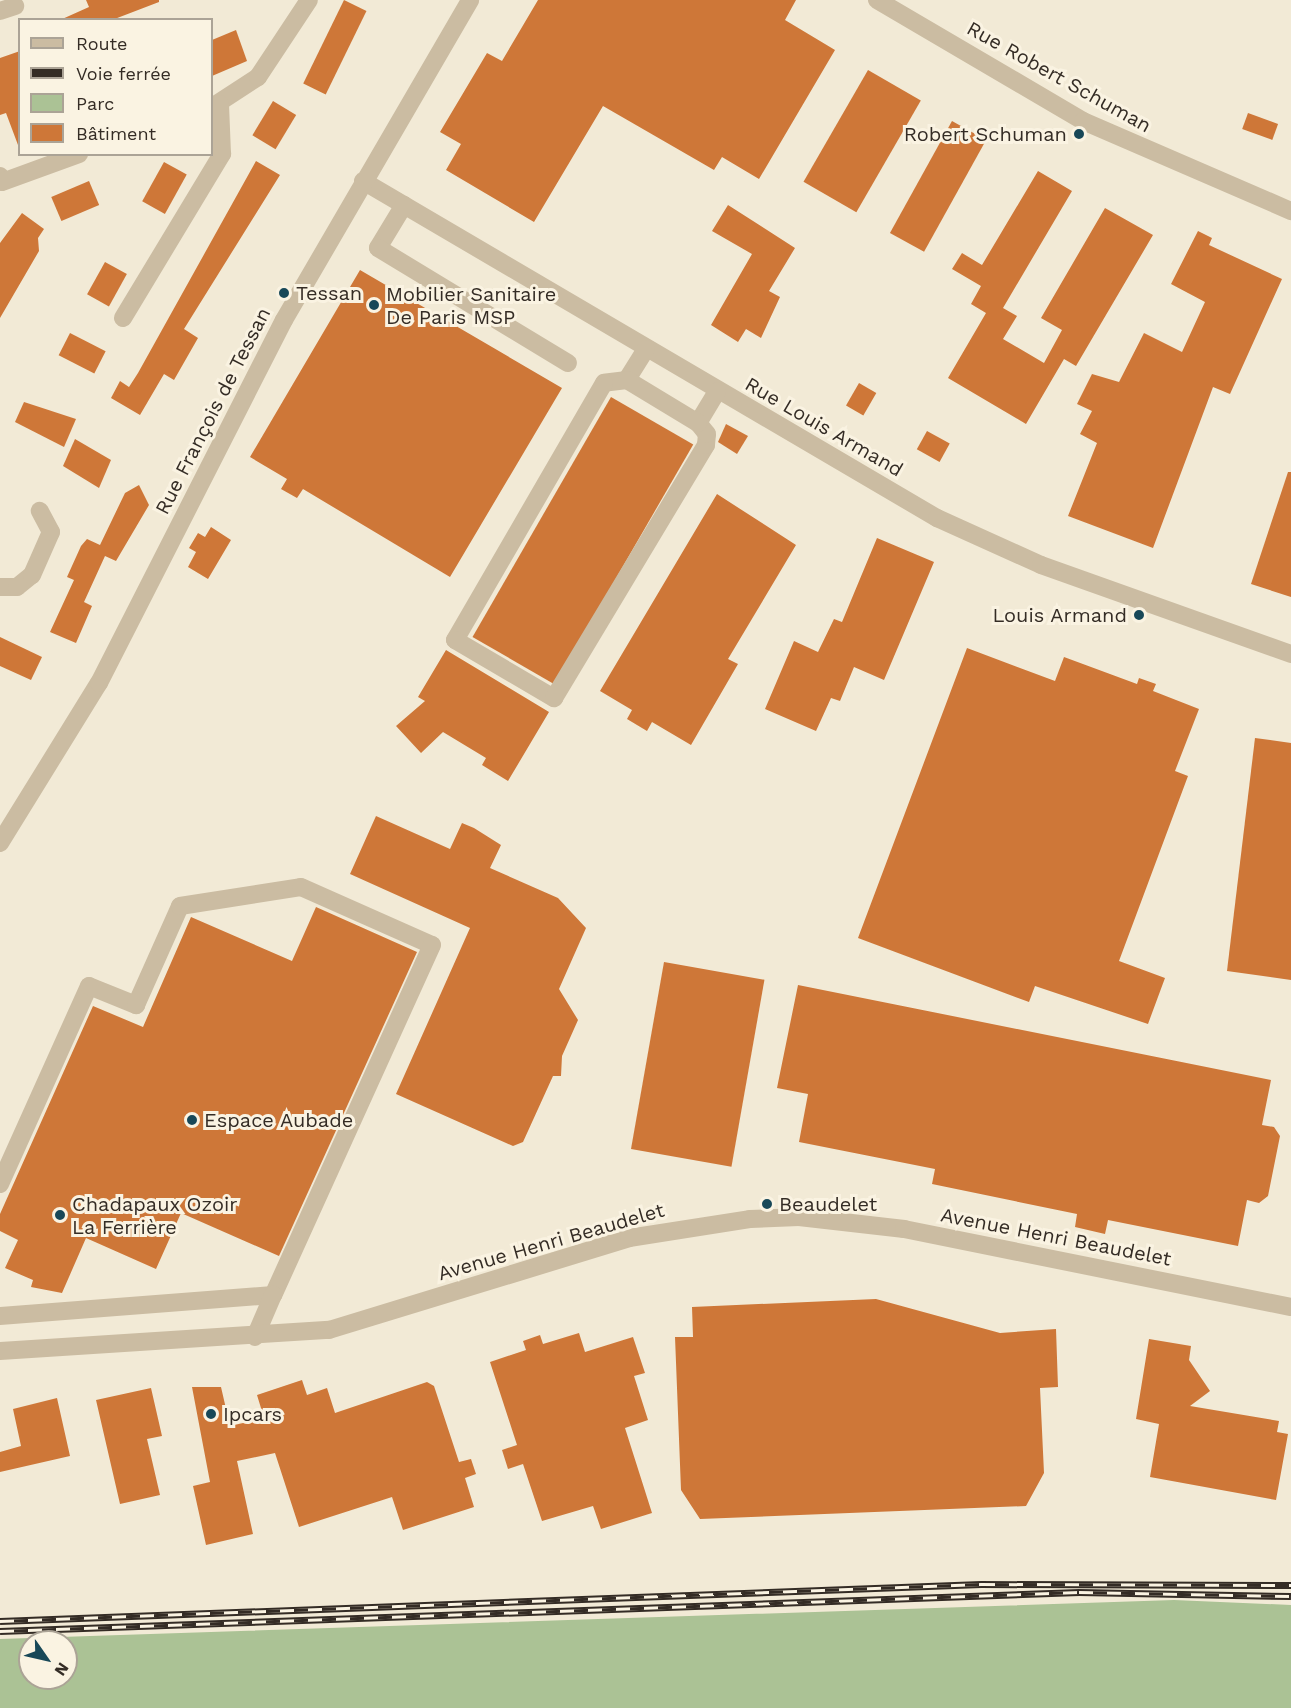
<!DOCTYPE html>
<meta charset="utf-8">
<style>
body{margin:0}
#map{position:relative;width:1291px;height:1708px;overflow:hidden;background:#f2ead6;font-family:"Work Sans",sans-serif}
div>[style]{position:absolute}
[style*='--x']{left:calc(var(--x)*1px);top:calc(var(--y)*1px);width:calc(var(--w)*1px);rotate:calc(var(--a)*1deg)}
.green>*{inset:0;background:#abc295}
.building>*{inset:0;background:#ce7738;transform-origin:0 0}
.minor>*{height:18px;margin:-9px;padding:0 9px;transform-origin:9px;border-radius:9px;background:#cbbca2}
.rail>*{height:7px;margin-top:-3.5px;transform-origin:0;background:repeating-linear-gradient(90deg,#faf3e2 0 14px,#342c25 0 28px);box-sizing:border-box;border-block:2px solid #342c25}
.dots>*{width:16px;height:16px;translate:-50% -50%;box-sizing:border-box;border:3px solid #faf3e2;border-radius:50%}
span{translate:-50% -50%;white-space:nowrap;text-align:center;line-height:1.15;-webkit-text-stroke:6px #faf3e2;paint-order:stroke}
.street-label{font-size:20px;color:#342c25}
.poi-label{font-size:20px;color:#342c25}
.right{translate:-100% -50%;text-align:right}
.left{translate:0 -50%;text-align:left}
.legend{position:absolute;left:18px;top:18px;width:195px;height:138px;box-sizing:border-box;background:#faf3e2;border:2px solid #aba396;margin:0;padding:8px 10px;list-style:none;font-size:18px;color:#342c25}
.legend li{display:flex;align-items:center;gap:12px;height:30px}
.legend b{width:30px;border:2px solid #aba396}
.north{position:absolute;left:18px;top:1630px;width:60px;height:60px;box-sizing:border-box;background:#faf3e2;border:2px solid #aba396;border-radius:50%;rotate:124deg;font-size:16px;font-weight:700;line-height:24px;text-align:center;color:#342c25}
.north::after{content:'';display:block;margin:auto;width:21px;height:27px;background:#184858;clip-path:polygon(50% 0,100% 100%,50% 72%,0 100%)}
</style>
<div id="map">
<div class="green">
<div style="clip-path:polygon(evenodd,1174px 1600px,1291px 1605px,1291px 1708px,0 1708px,0 1639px,1174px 1600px,30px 1642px,66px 1642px,66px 1678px,30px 1678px,30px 1642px)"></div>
</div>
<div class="building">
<div style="clip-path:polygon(86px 0,159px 0,159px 2px,112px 20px,60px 20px,89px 7px)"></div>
<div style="left:344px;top:0;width:25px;height:93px;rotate:26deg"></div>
<div style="clip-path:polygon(538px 0,796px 0,785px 20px,835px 50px,759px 179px,722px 157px,714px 170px,603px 106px,534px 222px,446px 170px,461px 144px,440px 132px,487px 53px,502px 61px)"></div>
<div style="clip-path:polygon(236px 30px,247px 61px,212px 76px,212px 40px)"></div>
<div style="clip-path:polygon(20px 51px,20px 145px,18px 145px,6px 113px,0 115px,0 58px)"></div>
<div style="left:868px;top:70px;width:61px;height:129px;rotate:30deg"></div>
<div style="left:273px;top:101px;width:27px;height:40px;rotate:31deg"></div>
<div style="left:1248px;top:113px;width:32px;height:17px;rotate:20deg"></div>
<div style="left:952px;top:121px;width:39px;height:128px;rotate:29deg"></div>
<div style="clip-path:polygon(256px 161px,280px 175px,184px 329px,198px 338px,174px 380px,164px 374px,140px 415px,111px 398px,120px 381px,129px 387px,138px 373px)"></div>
<div style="left:164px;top:162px;width:26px;height:45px;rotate:29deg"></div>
<div style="clip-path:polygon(1038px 171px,1072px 191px,1003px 308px,1017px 316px,1003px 339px,1044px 363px,1062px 330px,1041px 318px,1105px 208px,1153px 235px,1076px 366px,1064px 359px,1026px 424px,948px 378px,986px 313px,971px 304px,981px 286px,952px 269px,962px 253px,982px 265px)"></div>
<div style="left:89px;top:181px;width:26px;height:41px;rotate:67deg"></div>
<div style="clip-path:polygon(728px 205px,795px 248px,769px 291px,780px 297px,761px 338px,746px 329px,738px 342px,711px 325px,752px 254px,712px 231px)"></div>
<div style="clip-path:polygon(22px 213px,44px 229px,38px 238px,39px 251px,0 318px,0 243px)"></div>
<div style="clip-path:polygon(1198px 231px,1212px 238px,1209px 245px,1282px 279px,1230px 394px,1213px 387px,1153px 548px,1068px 516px,1097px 443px,1080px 434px,1092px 411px,1077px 404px,1092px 374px,1119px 382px,1144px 333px,1182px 352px,1205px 302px,1171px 284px)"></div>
<div style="left:105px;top:262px;width:25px;height:37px;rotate:29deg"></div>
<div style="clip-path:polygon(360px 270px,562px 388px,450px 577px,303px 489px,297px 498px,281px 489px,287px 479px,250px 457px)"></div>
<div style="left:70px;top:333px;width:40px;height:25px;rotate:27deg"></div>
<div style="left:859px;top:383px;width:20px;height:26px;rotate:30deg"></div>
<div style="left:611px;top:397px;width:95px;height:277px;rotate:30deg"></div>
<div style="clip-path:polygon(24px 402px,76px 419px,64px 447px,15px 422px)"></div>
<div style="clip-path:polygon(726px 424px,748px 436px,737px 454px,718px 442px)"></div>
<div style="left:927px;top:431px;width:26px;height:21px;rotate:29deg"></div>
<div style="clip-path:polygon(75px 439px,111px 460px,99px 488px,63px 466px)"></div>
<div style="clip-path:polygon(1288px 472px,1291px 472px,1291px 597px,1251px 584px)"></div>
<div style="clip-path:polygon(139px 485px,149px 505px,116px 561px,105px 556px,84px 602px,92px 606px,76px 643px,50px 632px,74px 580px,67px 577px,81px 546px,87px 539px,100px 545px,125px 493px)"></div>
<div style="clip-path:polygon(717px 494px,796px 545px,728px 659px,738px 664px,691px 745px,652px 722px,647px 731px,627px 719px,632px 710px,600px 691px)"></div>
<div style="clip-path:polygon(211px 527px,231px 540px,208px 579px,188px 567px,196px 552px,189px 548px,198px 533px,205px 537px)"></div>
<div style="clip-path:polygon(877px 538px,934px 562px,884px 680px,854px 667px,840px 701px,831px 698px,816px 731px,765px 709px,794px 641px,818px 652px,834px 619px,842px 622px)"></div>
<div style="clip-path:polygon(0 637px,42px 657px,31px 680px,0 666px)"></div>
<div style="clip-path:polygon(967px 648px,1055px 681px,1064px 657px,1137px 684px,1139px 678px,1156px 684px,1153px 691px,1199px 709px,1175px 771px,1188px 776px,1119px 961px,1165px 978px,1148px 1024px,1035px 986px,1029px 1002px,858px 938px)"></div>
<div style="clip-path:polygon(446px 650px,549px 712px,508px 781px,482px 765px,486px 758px,443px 732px,421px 753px,396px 726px,425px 701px,418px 697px)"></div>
<div style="clip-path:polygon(1255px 738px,1291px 743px,1291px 980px,1227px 971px)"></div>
<div style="clip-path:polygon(376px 816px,450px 849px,462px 823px,474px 828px,501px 845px,490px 868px,558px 898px,586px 928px,559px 989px,578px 1020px,562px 1056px,561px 1076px,553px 1076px,523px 1142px,513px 1146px,396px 1094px,470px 928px,350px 874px)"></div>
<div style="clip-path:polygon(316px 907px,417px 952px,279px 1256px,181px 1213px,156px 1269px,86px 1238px,62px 1293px,31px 1287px,33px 1280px,5px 1268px,18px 1240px,0 1231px,0 1214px,93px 1006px,143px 1027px,191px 917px,292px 961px)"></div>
<div style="left:664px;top:962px;width:102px;height:190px;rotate:10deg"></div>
<div style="clip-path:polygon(798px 985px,1271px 1080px,1262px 1125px,1274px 1127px,1280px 1136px,1268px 1196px,1259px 1203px,1247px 1200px,1238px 1246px,1108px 1220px,1105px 1234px,1075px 1227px,1077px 1214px,932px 1184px,935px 1169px,799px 1142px,808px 1094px,777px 1088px)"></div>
<div style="clip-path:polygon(876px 1299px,1000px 1333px,1056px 1329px,1058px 1387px,1040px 1388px,1044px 1473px,1026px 1506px,700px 1519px,681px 1490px,675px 1337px,693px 1337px,692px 1307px)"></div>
<div style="clip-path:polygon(579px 1333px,585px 1352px,633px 1337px,645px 1373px,634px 1376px,648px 1420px,625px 1428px,652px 1513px,601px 1529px,593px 1506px,542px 1521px,523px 1464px,508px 1469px,502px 1450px,517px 1445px,490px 1362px,526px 1350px,523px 1341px,540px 1335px,543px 1344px)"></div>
<div style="clip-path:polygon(1149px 1339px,1191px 1346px,1189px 1360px,1210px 1391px,1190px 1406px,1279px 1421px,1277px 1432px,1288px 1434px,1276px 1500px,1150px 1477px,1159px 1424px,1136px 1419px)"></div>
<div style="clip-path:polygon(302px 1380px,307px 1395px,327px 1388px,335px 1413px,427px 1382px,434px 1386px,459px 1462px,471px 1459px,476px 1474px,465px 1478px,474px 1507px,403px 1530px,392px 1497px,299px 1527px,275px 1453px,237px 1461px,253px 1534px,206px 1545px,193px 1486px,210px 1482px,192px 1387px,221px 1387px,230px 1426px,264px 1418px,257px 1395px)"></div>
<div style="clip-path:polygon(151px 1388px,162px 1436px,147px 1439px,160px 1495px,120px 1504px,96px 1400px)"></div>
<div style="clip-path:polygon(57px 1398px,70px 1456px,0 1472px,0 1452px,21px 1446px,13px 1409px)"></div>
</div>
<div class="minor">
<div style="--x:877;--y:0;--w:239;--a:30.4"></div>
<div style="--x:1083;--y:121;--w:227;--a:23.4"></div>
<div style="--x:0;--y:11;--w:16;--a:-18"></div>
<div style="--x:212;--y:107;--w:55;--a:-33.1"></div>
<div style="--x:258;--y:77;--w:92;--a:-56.5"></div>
<div style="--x:0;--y:176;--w:6;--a:72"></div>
<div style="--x:2;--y:182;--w:82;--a:-20"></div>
<div style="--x:363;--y:181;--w:666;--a:30.42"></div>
<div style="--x:937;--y:518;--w:114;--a:24.3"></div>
<div style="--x:1041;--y:565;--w:265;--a:19.6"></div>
<div style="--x:404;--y:205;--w:50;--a:121.2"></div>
<div style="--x:378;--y:248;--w:222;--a:31.2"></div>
<div style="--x:123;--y:318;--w:192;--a:-58.9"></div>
<div style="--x:222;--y:154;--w:50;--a:-92.3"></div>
<div style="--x:646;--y:349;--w:36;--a:122"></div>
<div style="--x:627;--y:380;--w:23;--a:173"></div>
<div style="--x:604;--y:383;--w:297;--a:120.1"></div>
<div style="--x:455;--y:640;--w:115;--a:30.4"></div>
<div style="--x:554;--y:698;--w:295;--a:-59"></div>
<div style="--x:706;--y:445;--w:11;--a:-85"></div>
<div style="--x:707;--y:434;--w:14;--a:-129"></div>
<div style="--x:698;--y:423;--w:37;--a:-59"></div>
<div style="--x:627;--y:380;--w:83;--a:31.2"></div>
<div style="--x:0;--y:587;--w:17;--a:0"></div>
<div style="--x:17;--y:587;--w:19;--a:-39"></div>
<div style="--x:32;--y:575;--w:47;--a:-66.2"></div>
<div style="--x:51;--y:532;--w:24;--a:-118"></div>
<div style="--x:0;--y:843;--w:188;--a:-58.3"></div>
<div style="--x:99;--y:683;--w:407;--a:-63"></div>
<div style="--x:284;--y:320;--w:370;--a:-59.8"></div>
<div style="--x:0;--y:1184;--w:217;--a:-65.8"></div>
<div style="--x:89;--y:986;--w:51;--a:22"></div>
<div style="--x:136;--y:1005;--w:108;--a:-66"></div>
<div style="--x:180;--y:906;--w:122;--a:-8.9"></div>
<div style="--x:301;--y:887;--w:143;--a:23.9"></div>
<div style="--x:432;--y:945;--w:384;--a:114.4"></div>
<div style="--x:273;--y:1295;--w:274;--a:175.6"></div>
<div style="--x:255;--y:1337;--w:46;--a:-66.8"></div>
<div style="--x:0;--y:1351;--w:330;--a:-3.7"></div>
<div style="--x:329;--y:1330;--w:314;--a:-17"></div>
<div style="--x:629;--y:1238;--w:122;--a:-8.9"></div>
<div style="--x:750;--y:1219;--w:49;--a:-2.3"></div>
<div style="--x:799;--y:1217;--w:106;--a:6.5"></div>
<div style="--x:904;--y:1229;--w:395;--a:11.4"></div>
</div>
<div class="rail">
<div style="--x:0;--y:1621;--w:982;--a:-2.16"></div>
<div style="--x:981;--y:1584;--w:310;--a:0.2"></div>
<div style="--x:0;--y:1631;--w:1080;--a:-2.07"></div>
<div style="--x:1079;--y:1592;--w:212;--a:1.1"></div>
</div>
<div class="dots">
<div style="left:1079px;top:134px;background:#184858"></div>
<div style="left:284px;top:293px;background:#184858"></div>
<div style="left:374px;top:305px;background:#184858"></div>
<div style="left:1139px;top:615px;background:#184858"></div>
<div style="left:192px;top:1120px;background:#184858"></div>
<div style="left:767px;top:1204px;background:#184858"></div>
<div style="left:60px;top:1215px;background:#184858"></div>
<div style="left:211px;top:1414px;background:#184858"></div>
</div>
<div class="street-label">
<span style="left:1059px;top:77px;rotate:29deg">Rue Robert Schuman</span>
<span style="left:213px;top:411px;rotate:-63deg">Rue François de Tessan</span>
<span style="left:824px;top:427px;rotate:30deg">Rue Louis Armand</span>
<span style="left:1056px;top:1237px;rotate:11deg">Avenue Henri Beaudelet</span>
<span style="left:551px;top:1242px;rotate:-16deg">Avenue Henri Beaudelet</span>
</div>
<div class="poi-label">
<span class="right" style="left:1067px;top:134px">Robert Schuman</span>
<span class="left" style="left:296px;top:293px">Tessan</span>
<span class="left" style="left:386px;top:306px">Mobilier Sanitaire<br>De Paris MSP</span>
<span class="right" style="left:1127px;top:615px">Louis Armand</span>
<span class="left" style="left:204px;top:1120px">Espace Aubade</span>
<span class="left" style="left:72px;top:1216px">Chadapaux Ozoir<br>La Ferrière</span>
<span class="left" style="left:779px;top:1204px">Beaudelet</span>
<span class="left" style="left:223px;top:1414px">Ipcars</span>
</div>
<ul class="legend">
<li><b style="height:8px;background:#cbbca2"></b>Route</li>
<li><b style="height:8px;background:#342c25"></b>Voie ferrée</li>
<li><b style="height:16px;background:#abc295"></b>Parc</li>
<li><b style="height:16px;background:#ce7738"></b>Bâtiment</li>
</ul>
<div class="north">N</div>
</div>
